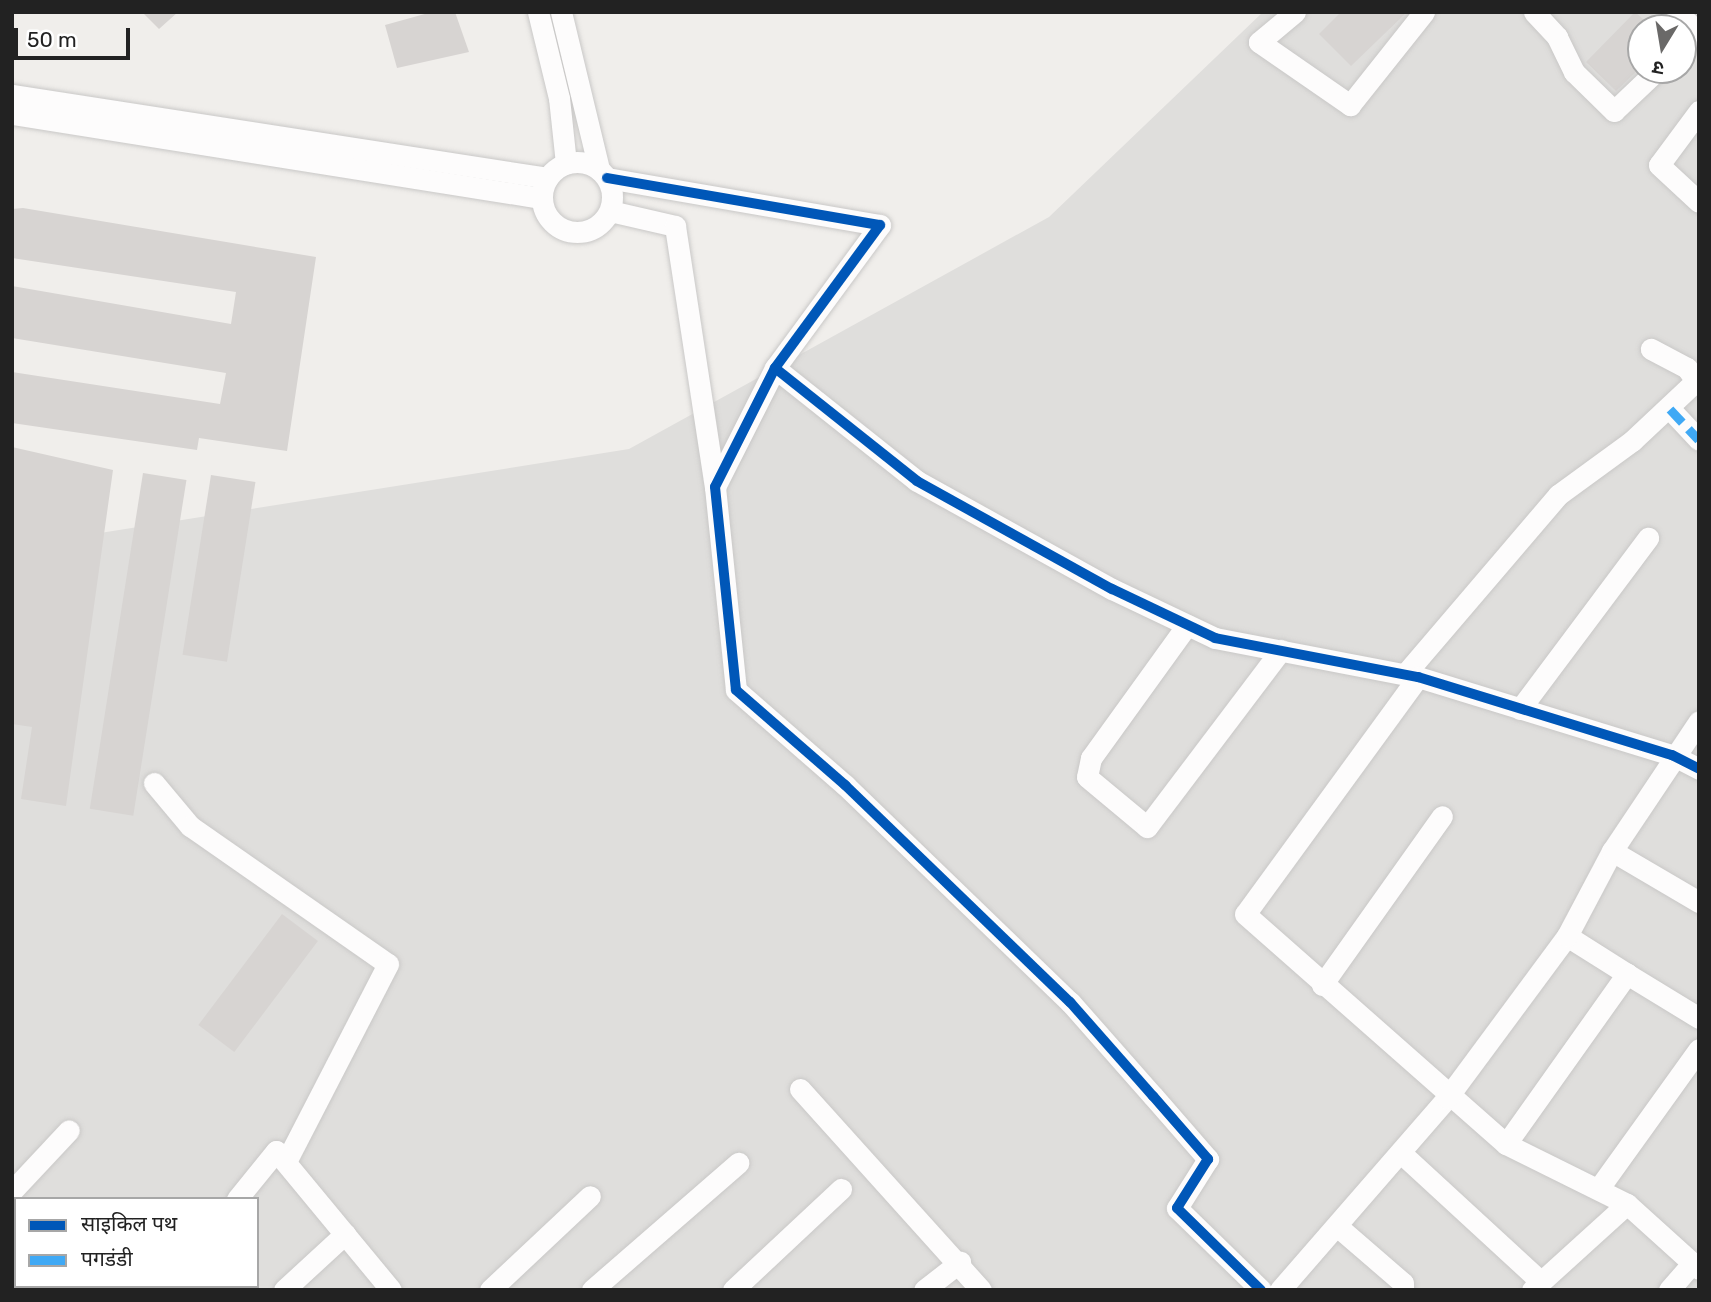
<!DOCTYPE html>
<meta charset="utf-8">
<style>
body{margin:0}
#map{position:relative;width:1711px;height:1302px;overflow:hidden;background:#f0eeeb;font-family:Rubik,"Noto Sans Devanagari",sans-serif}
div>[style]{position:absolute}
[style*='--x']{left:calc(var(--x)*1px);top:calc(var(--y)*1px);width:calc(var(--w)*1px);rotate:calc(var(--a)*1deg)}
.residential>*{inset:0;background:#dfdedc}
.building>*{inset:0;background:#d7d4d2;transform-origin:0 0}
.roads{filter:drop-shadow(0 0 2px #c9c8c7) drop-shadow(0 0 2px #c9c8c7)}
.minor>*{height:21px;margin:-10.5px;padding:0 10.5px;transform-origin:10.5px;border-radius:10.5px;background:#fdfcfc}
.minor>.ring{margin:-10.5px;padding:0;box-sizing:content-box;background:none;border:21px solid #fdfcfc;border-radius:50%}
.quiet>*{height:9px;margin-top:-4.5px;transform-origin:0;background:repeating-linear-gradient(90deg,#3fa9f5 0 18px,transparent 0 27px)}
.cycleway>*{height:10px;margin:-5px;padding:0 5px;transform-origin:5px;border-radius:5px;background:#0057b8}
span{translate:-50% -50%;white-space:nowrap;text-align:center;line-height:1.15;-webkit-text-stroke:5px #fff;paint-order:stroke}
.frame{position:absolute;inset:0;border:14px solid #222;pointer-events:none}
.legend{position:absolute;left:14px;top:1197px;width:245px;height:91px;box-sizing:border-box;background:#fff;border:2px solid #a7a7a7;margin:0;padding:9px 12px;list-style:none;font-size:21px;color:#222}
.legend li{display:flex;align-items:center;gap:14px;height:35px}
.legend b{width:35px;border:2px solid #a7a7a7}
.north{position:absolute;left:1627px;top:14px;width:70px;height:70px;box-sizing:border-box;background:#fff;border:2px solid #a7a7a7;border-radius:50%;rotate:191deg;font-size:19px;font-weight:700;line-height:28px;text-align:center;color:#222}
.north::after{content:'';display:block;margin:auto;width:24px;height:32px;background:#6a6968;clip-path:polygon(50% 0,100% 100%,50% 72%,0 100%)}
.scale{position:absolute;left:14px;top:28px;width:116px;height:32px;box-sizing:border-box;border:4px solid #222;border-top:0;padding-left:9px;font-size:21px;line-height:24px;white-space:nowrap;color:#222;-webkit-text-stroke:5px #fff;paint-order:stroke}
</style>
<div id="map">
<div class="residential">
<div style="clip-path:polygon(evenodd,1263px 12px,1699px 12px,1699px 1290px,12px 1290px,12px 547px,629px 449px,1049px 217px,1263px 12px,1641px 28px,1683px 28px,1683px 70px,1641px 70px,1641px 28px,1263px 12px,16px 1199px,257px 1199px,257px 1286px,16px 1286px,16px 1199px)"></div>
</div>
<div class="building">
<div style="clip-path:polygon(142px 12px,178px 12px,159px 29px)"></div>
<div style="clip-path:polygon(432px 12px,455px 12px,469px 52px,397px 68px,385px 25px)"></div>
<div style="clip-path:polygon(1341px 12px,1407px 12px,1351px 66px,1319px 34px)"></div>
<div style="clip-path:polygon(1635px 12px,1653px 28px,1641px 28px,1641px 67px,1616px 91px,1586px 62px)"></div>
<div style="clip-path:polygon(23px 208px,316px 257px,287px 451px,199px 438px,197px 450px,12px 423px,12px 372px,220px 404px,226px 373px,12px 338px,12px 286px,231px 324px,236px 292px,12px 258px,12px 209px)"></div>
<div style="clip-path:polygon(12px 447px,113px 470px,66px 806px,21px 799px,32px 727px,12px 724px)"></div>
<div style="left:143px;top:473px;width:44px;height:340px;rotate:9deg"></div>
<div style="left:211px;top:475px;width:45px;height:182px;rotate:9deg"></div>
<div style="left:282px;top:914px;width:45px;height:139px;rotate:37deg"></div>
</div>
<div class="roads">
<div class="minor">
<div style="--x:538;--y:12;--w:89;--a:76.3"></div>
<div style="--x:559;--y:98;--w:66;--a:83.9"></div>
<div style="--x:561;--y:12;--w:162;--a:76.4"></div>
<div style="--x:1295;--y:12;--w:47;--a:140.2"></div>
<div style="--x:1259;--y:42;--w:111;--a:34.7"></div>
<div style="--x:1350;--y:105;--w:119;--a:-51.5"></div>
<div style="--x:1534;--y:12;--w:34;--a:47"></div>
<div style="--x:1557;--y:37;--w:39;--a:64"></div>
<div style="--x:1574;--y:72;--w:56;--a:44.3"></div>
<div style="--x:1614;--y:111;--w:59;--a:-43.6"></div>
<div style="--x:1677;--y:12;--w:29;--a:44"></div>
<div style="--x:1698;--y:32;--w:21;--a:137"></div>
<div style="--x:12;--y:95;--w:542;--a:8.8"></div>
<div style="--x:1699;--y:111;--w:67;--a:126.5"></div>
<div style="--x:1659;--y:165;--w:54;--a:42.8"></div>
<div style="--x:12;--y:114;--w:536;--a:9.02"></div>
<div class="ring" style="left:542px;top:162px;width:49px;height:49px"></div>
<div style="--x:607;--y:178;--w:277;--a:9.8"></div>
<div style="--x:880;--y:225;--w:177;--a:126.3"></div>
<div style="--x:775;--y:368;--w:133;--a:116.8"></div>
<div style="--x:715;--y:487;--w:204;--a:84.1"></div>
<div style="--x:736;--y:690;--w:145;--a:41.1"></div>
<div style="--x:845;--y:785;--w:313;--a:44"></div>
<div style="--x:1070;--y:1002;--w:125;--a:48.6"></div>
<div style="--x:1153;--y:1096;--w:84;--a:48.9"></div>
<div style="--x:1208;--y:1159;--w:58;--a:122.3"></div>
<div style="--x:1177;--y:1208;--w:117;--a:44.3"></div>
<div style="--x:610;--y:211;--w:67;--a:13"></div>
<div style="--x:675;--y:226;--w:264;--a:81.3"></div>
<div style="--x:775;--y:368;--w:181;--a:38.5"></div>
<div style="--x:917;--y:481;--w:223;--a:29"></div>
<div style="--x:1112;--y:589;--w:114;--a:25.4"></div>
<div style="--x:1215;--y:638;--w:207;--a:10.9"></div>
<div style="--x:1418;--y:677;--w:266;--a:17.1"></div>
<div style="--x:1672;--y:755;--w:30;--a:27"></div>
<div style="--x:1670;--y:409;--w:42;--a:46.9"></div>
<div style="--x:1187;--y:625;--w:164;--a:125.8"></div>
<div style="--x:1091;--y:758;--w:19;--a:102"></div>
<div style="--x:1087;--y:777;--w:78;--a:39.8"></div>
<div style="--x:1147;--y:827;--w:222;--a:-52.9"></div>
<div style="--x:1406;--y:673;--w:234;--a:-49.5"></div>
<div style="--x:1558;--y:495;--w:92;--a:-36.1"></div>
<div style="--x:1632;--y:441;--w:88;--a:-43.2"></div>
<div style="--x:1696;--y:381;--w:16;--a:-125"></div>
<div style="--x:1687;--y:368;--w:41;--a:-152.2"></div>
<div style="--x:1418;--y:677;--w:293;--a:126.1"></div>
<div style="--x:1245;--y:914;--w:348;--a:41.4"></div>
<div style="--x:1506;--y:1144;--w:135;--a:26.4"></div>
<div style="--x:1520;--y:709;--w:214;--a:-53.2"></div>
<div style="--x:154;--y:783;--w:56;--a:50.1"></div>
<div style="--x:190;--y:826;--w:241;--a:34.9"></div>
<div style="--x:388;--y:964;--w:220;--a:117.3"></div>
<div style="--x:1612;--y:851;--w:101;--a:30.4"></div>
<div style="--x:1567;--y:936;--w:71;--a:32.3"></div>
<div style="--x:1322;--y:985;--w:207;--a:-54.6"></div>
<div style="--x:800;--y:1089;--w:270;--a:48"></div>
<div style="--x:1506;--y:1144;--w:209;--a:-54.6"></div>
<div style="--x:1627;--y:974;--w:84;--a:31.4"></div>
<div style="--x:1401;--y:1153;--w:189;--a:42.6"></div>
<div style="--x:1599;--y:1188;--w:171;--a:-54.3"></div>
<div style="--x:12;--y:1191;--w:83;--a:-46.9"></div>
<div style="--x:237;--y:1199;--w:62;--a:-50.9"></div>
<div style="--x:276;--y:1151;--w:180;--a:50.4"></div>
<div style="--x:1337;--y:1226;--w:87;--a:40.8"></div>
<div style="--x:1403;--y:1283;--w:7;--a:90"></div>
<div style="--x:135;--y:1290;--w:5;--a:-53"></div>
<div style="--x:284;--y:1290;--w:83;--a:-42.6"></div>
<div style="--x:490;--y:1290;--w:137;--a:-43.2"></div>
<div style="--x:592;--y:1290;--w:194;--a:-41"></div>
<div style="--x:733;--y:1290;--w:148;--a:-43.1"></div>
<div style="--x:924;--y:1290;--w:46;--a:-37.9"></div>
<div style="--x:1280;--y:1290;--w:254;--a:-49"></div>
<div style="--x:1447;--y:1098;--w:202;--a:-53.5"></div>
<div style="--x:1567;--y:936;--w:96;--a:-62.1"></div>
<div style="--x:1612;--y:851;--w:156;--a:-56.2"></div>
<div style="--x:1532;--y:1290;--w:128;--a:-42.2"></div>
<div style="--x:1627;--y:1204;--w:97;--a:42.1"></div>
<div style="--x:1669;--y:1290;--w:35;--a:-49"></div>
</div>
</div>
<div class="quiet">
<div style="--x:1670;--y:409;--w:42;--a:46.9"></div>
</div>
<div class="cycleway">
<div style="--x:607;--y:178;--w:277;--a:9.8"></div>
<div style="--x:880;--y:225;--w:177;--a:126.3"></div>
<div style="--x:775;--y:368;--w:133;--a:116.8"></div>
<div style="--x:715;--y:487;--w:204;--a:84.1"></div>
<div style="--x:736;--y:690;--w:145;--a:41.1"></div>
<div style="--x:845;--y:785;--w:313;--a:44"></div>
<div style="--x:1070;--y:1002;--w:125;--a:48.6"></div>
<div style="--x:1153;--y:1096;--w:84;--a:48.9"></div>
<div style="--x:1208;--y:1159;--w:58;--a:122.3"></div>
<div style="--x:1177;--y:1208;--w:117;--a:44.3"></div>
<div style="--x:775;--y:368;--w:181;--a:38.5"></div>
<div style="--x:917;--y:481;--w:223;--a:29"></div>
<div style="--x:1112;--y:589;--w:114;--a:25.4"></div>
<div style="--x:1215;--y:638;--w:207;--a:10.9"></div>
<div style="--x:1418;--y:677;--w:266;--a:17.1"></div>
<div style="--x:1672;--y:755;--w:30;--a:27"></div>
</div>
<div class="frame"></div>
<ul class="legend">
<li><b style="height:9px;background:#0057b8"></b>साइकिल पथ</li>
<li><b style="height:9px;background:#3fa9f5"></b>पगडंडी</li>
</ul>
<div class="north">उ</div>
<div class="scale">50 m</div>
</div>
